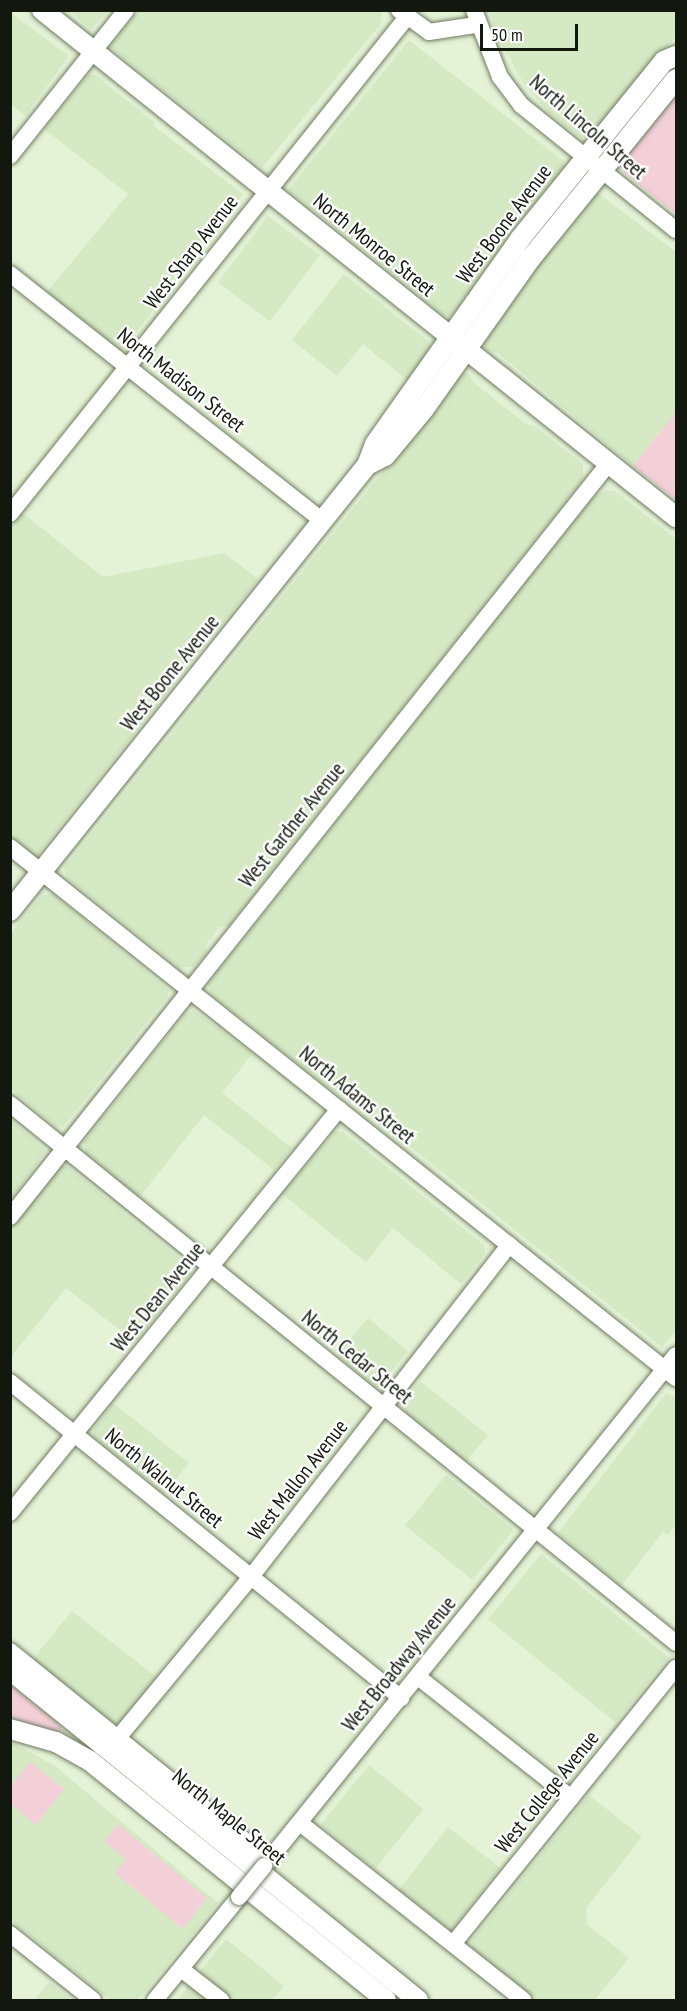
<!DOCTYPE html>
<style>
body{margin:0}
#map{position:relative;width:687px;height:2011px;overflow:hidden;background:#e4f3d6;font-family:"PT Sans Narrow",sans-serif}
div>[style]{position:absolute}
[style*='--x']{left:calc(var(--x)*1px);top:calc(var(--y)*1px);width:calc(var(--w)*1px);rotate:calc(var(--a)*1deg)}
.built>*{inset:0;background:#d6e9c5;transform-origin:0 0}
.green>*{inset:0;background:#f3cfd7}
.roads{filter:drop-shadow(0 0 2px #6f7c62) drop-shadow(0 0 2px #6f7c62)}
.minor>*{height:16px;margin:-8px;padding:0 8px;transform-origin:8px;border-radius:8px;background:#fff}
.major>*{height:20px;margin:-10px;padding:0 10px;transform-origin:10px;border-radius:10px;background:#fff}
.bridges{filter:drop-shadow(0 0 2px #6f7c62) drop-shadow(0 0 2px #6f7c62)}
.minor-bridge>*{height:16px;margin:-8px;padding:0 8px;transform-origin:8px;border-radius:8px;background:#fff}
span{translate:-50% -50%;white-space:nowrap;text-align:center;line-height:1.15;-webkit-text-stroke:4.5px #fff;paint-order:stroke}
.street-label{font-size:21px;color:#13180e}
.frame{position:absolute;inset:0;border:12px solid #13180e;pointer-events:none}
.scale{position:absolute;left:480px;top:24px;width:98px;height:27px;box-sizing:border-box;border:3px solid #13180e;border-top:0;padding-left:8px;font-size:18px;line-height:21px;white-space:nowrap;color:#13180e;-webkit-text-stroke:4px #fff;paint-order:stroke}
</style>
<div id="map">
<div class="built">
<div style="clip-path:polygon(70px 11px,108px 11px,91px 30px)"></div>
<div style="clip-path:polygon(382px 11px,380px 25px,262px 168px,110px 47px,138px 11px)"></div>
<div style="clip-path:polygon(490px 11px,676px 11px,676px 36px,596px 136px,581px 138px,549px 113px,524px 84px,495px 32px)"></div>
<div style="clip-path:polygon(10px 12px,69px 56px,25px 116px,11px 104px)"></div>
<div style="clip-path:polygon(409px 40px,562px 160px,566px 168px,452px 316px,444px 315px,288px 190px)"></div>
<div style="clip-path:polygon(94px 74px,155px 123px,155px 127px,243px 194px,121px 352px,47px 292px,128px 194px,44px 129px,88px 75px)"></div>
<div style="clip-path:polygon(598px 193px,676px 252px,676px 412px,633px 466px,498px 353px,488px 351px,483px 342px,591px 194px)"></div>
<div style="left:268px;top:216px;width:65px;height:83px;rotate:37deg"></div>
<div style="clip-path:polygon(344px 274px,429px 342px,431px 353px,412px 384px,363px 344px,337px 376px,292px 340px)"></div>
<div style="clip-path:polygon(462px 373px,469px 374px,473px 382px,526px 424px,536px 427px,583px 464px,583px 480px,229px 926px,220px 927px,206px 944px,207px 953px,194px 967px,179px 967px,67px 878px,64px 868px)"></div>
<div style="clip-path:polygon(607px 490px,615px 491px,676px 539px,676px 1331px,662px 1347px,359px 1106px,329px 1088px,212px 995px,208px 984px,591px 499px)"></div>
<div style="clip-path:polygon(10px 503px,103px 577px,224px 553px,258px 579px,25px 870px,10px 858px)"></div>
<div style="clip-path:polygon(42px 895px,54px 895px,169px 990px,168px 996px,63px 1127px,55px 1126px,11px 1089px,11px 933px)"></div>
<div style="clip-path:polygon(194px 1010px,252px 1054px,222px 1093px,292px 1148px,274px 1170px,204px 1115px,139px 1198px,86px 1153px,84px 1142px,185px 1014px)"></div>
<div style="clip-path:polygon(11px 1120px,46px 1151px,11px 1199px)"></div>
<div style="clip-path:polygon(336px 1131px,343px 1132px,484px 1245px,485px 1254px,461px 1284px,393px 1228px,366px 1262px,282px 1194px)"></div>
<div style="clip-path:polygon(60px 1166px,67px 1166px,189px 1266px,191px 1274px,135px 1342px,66px 1288px,11px 1357px,11px 1228px)"></div>
<div style="left:368px;top:1318px;width:52px;height:48px;rotate:40deg"></div>
<div style="clip-path:polygon(420px 1381px,488px 1435px,466px 1462px,405px 1411px,405px 1399px)"></div>
<div style="clip-path:polygon(666px 1393px,676px 1398px,676px 1524px,668px 1535px,663px 1532px,621px 1586px,558px 1533px)"></div>
<div style="clip-path:polygon(113px 1403px,189px 1463px,164px 1494px,93px 1436px,94px 1428px)"></div>
<div style="left:446px;top:1475px;width:87px;height:65px;rotate:39deg"></div>
<div style="left:541px;top:1554px;width:164px;height:84px;rotate:39deg"></div>
<div style="clip-path:polygon(72px 1611px,156px 1677px,119px 1723px,114px 1724px,31px 1661px)"></div>
<div style="clip-path:polygon(10px 1741px,55px 1766px,218px 1903px,138px 2000px,110px 2000px,11px 1920px)"></div>
<div style="left:369px;top:1765px;width:70px;height:77px;rotate:39deg"></div>
<div style="clip-path:polygon(589px 1795px,642px 1837px,586px 1908px,588px 1925px,629px 1958px,595px 2000px,537px 2000px,473px 1949px,471px 1941px)"></div>
<div style="left:448px;top:1827px;width:66px;height:80px;rotate:38deg"></div>
<div style="clip-path:polygon(226px 1939px,284px 1986px,272px 2000px,177px 2000px)"></div>
<div style="clip-path:polygon(49px 1982px,72px 2000px,34px 2000px)"></div>
</div>
<div class="green">
<div style="clip-path:polygon(676px 89px,676px 214px,623px 172px,620px 165px)"></div>
<div style="clip-path:polygon(676px 412px,676px 500px,633px 466px)"></div>
<div style="clip-path:polygon(10px 1684px,60px 1725px,62px 1731px,57px 1734px,11px 1721px)"></div>
<div style="clip-path:polygon(30px 1762px,64px 1789px,36px 1825px,11px 1804px,11px 1786px)"></div>
<div style="clip-path:polygon(118px 1824px,207px 1898px,183px 1929px,115px 1873px,126px 1859px,104px 1842px)"></div>
</div>
<div class="roads">
<div class="minor">
<div style="--x:399;--y:10;--w:37;--a:36"></div>
<div style="--x:429;--y:32;--w:48;--a:-8.5"></div>
<div style="--x:474;--y:10;--w:72;--a:68.8"></div>
<div style="--x:500;--y:77;--w:35;--a:53"></div>
<div style="--x:521;--y:105;--w:199;--a:38.9"></div>
<div style="--x:10;--y:156;--w:186;--a:-51.5"></div>
<div style="--x:10;--y:274;--w:399;--a:38.3"></div>
<div style="--x:10;--y:514;--w:636;--a:-51.38"></div>
<div style="--x:10;--y:847;--w:852;--a:38.57"></div>
<div style="--x:10;--y:1104;--w:857;--a:38.98"></div>
<div style="--x:10;--y:1217;--w:963;--a:-51.54"></div>
<div style="--x:10;--y:1382;--w:503;--a:38.94"></div>
<div style="--x:10;--y:1513;--w:521;--a:-50.84"></div>
<div style="--x:10;--y:1651;--w:333;--a:38.9"></div>
<div style="--x:418;--y:1677;--w:195;--a:38.3"></div>
<div style="--x:117;--y:1739;--w:209;--a:-50.4"></div>
<div style="--x:250;--y:1578;--w:422;--a:-52.1"></div>
<div style="--x:300;--y:1823;--w:285;--a:38.4"></div>
<div style="--x:264;--y:1866;--w:656;--a:-51.12"></div>
<div style="--x:10;--y:1934;--w:106;--a:38.5"></div>
<div style="--x:453;--y:1944;--w:355;--a:-51.1"></div>
<div style="--x:181;--y:1969;--w:51;--a:37.8"></div>
<div style="--x:155;--y:2000;--w:133;--a:-50.8"></div>
</div>
<div class="major">
<div style="--x:42;--y:10;--w:812;--a:38.65"></div>
<div style="--x:367;--y:465;--w:20;--a:-27"></div>
<div style="--x:385;--y:456;--w:61;--a:-50.3"></div>
<div style="--x:424;--y:409;--w:185;--a:-54.7"></div>
<div style="--x:531;--y:258;--w:230;--a:-51"></div>
<div style="--x:10;--y:911;--w:571;--a:-51.32"></div>
<div style="--x:367;--y:465;--w:22;--a:-69"></div>
<div style="--x:375;--y:444;--w:251;--a:-54.7"></div>
<div style="--x:520;--y:239;--w:229;--a:-51"></div>
<div style="--x:664;--y:61;--w:13;--a:-23"></div>
<div style="--x:10;--y:1670;--w:525;--a:38.97"></div>
<div style="--x:10;--y:1729;--w:48;--a:15.8"></div>
<div style="--x:56;--y:1742;--w:39;--a:29"></div>
<div style="--x:90;--y:1761;--w:380;--a:38.9"></div>
</div>
</div>
<div class="bridges">
<div class="minor-bridge">
<div style="--x:239;--y:1897;--w:40;--a:-51"></div>
</div>
</div>
<div class="street-label">
<span style="left:588px;top:127px;rotate:41deg">North Lincoln Street</span>
<span style="left:504px;top:224px;rotate:-53deg">West Boone Avenue</span>
<span style="left:374px;top:245px;rotate:39deg">North Monroe Street</span>
<span style="left:191px;top:252px;rotate:-52deg">West Sharp Avenue</span>
<span style="left:181px;top:380px;rotate:38deg">North Madison Street</span>
<span style="left:170px;top:673px;rotate:-51deg">West Boone Avenue</span>
<span style="left:292px;top:825px;rotate:-51deg">West Gardner Avenue</span>
<span style="left:357px;top:1095px;rotate:39deg">North Adams Street</span>
<span style="left:158px;top:1297px;rotate:-51deg">West Dean Avenue</span>
<span style="left:357px;top:1357px;rotate:39deg">North Cedar Street</span>
<span style="left:164px;top:1478px;rotate:39deg">North Walnut Street</span>
<span style="left:298px;top:1480px;rotate:-52deg">West Mallon Avenue</span>
<span style="left:399px;top:1664px;rotate:-51deg">West Broadway Avenue</span>
<span style="left:547px;top:1792px;rotate:-51deg">West College Avenue</span>
<span style="left:229px;top:1817px;rotate:39deg">North Maple Street</span>
</div>
<div class="frame"></div>
<div class="scale">50 m</div>
</div>
